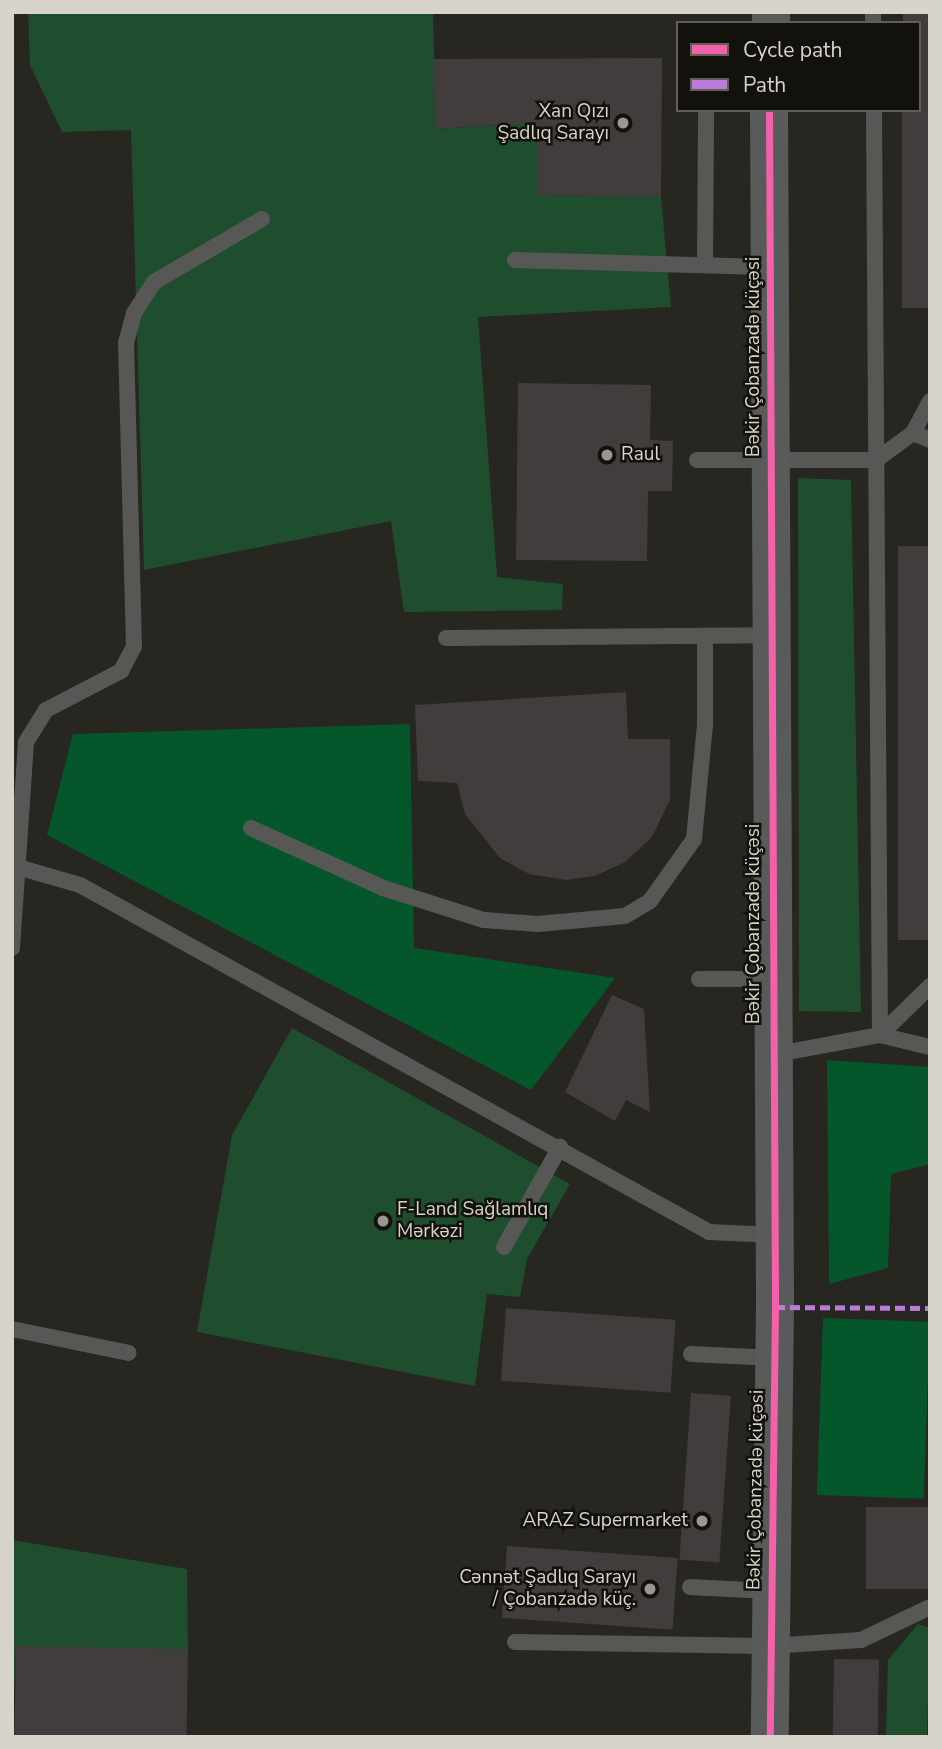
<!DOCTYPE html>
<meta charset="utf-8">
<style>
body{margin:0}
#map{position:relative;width:942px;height:1749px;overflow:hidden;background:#282620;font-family:"Nunito Sans",sans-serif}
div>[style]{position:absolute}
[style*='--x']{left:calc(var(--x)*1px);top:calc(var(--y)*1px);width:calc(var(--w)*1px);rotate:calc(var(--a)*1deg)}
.green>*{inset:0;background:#1e4e2e}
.forest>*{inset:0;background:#05562a;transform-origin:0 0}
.building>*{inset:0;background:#413d3c;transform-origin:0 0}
.lane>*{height:16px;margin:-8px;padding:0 8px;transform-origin:8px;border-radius:8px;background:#575856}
.secondary>*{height:38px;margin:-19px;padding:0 19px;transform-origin:19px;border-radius:19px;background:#585b59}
.quiet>*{height:5px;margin-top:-2.5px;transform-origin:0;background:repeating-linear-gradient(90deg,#bd7bd9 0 10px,transparent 0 15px)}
.cycleway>*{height:7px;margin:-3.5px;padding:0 3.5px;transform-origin:3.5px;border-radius:3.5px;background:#f560ab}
.dots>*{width:19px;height:19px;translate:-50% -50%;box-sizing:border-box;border:4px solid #13110b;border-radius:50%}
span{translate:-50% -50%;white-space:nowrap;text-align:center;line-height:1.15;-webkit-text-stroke:5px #13110b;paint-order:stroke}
.poi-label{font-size:19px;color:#d7d4cc}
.right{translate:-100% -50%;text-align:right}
.left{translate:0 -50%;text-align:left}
.street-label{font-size:19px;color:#d7d4cc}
.frame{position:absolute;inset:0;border:14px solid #d7d4cc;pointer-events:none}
.legend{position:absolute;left:676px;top:21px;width:245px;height:91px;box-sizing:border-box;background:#13110b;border:2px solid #615f58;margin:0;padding:9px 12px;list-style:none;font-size:21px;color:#d7d4cc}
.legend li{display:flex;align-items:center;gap:14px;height:35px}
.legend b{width:35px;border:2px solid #615f58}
</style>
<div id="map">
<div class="green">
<div style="clip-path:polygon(28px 12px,433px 12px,436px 129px,537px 123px,537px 195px,661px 197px,671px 307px,478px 317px,497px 577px,563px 584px,562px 610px,404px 612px,391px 521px,144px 570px,131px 130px,62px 132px,30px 65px)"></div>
<div style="clip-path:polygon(798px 478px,851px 480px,861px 1012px,799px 1011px)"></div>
<div style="clip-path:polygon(292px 1028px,570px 1184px,527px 1259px,520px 1297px,487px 1294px,475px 1386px,197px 1332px,232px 1135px)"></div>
<div style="clip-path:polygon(12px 1540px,187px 1569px,188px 1650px,16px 1646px,12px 1737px)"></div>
<div style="clip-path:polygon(918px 1624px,930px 1628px,927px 1737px,886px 1737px,888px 1660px)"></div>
</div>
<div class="forest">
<div style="clip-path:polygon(410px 724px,414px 948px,615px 978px,531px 1090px,47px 835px,73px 734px)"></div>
<div style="clip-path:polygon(827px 1060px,930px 1067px,930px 1164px,891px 1174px,888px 1268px,829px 1284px)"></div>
<div style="left:823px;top:1318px;width:107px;height:177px;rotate:2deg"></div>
</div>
<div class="building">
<div style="clip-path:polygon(903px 12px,930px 12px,930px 308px,902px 308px,902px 110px,919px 110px,919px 23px,903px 23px)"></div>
<div style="clip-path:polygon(662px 58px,661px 197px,537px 195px,537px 123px,435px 129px,433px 59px)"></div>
<div style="clip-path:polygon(518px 383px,651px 385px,650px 440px,673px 441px,672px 491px,648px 491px,647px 561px,516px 560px)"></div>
<div style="left:930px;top:546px;width:394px;height:32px;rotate:90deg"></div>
<div style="clip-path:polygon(626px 692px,628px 739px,670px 739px,670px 800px,652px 837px,625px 862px,595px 876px,566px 880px,529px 874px,500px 858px,465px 814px,457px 783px,418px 781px,415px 705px)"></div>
<div style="clip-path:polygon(612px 995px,644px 1009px,650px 1112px,626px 1100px,615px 1121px,565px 1092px)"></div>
<div style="left:506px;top:1308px;width:170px;height:73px;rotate:4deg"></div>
<div style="left:691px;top:1393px;width:40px;height:167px;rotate:4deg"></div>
<div style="left:866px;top:1507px;width:64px;height:82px"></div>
<div style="left:507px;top:1546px;width:171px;height:72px;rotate:4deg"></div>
<div style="left:16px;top:1646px;width:172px;height:91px;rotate:1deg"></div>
<div style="left:834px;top:1659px;width:45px;height:78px;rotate:1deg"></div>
</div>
<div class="lane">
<div style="--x:873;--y:12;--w:11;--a:90"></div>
<div style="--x:874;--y:110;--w:925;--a:89.63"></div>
<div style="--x:880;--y:1035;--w:70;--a:-44.4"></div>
<div style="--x:515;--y:260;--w:254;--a:1.6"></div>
<div style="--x:705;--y:265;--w:155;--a:-89.6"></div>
<div style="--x:913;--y:433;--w:18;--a:22"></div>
<div style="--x:697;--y:460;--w:179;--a:0"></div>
<div style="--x:876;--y:460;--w:46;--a:-36.1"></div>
<div style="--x:913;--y:433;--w:36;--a:-62"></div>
<div style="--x:446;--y:638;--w:324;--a:-0.5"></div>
<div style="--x:251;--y:828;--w:145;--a:24.4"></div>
<div style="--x:383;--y:888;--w:106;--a:17.6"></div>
<div style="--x:484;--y:920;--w:54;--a:4.2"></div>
<div style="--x:538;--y:924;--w:87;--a:-5.3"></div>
<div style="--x:625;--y:916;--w:29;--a:-31"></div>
<div style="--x:650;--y:901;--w:76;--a:-54.6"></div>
<div style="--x:694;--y:839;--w:116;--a:-84.5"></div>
<div style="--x:705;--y:724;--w:88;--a:-90"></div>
<div style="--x:21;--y:868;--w:61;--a:16.1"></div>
<div style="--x:80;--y:885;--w:718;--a:28.88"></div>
<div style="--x:709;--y:1232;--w:64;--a:2.7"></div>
<div style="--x:12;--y:948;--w:206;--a:-86.1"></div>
<div style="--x:26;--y:742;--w:38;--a:-58"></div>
<div style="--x:46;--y:710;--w:85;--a:-27.5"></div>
<div style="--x:121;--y:671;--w:27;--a:-62"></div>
<div style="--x:134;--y:647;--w:304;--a:-91.5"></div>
<div style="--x:126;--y:343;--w:31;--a:-75"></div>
<div style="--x:134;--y:313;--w:37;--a:-57"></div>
<div style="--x:154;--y:282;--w:125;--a:-30.3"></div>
<div style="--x:699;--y:979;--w:71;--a:0"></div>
<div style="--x:772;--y:1055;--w:110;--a:-10.5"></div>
<div style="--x:880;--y:1035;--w:51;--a:13.5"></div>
<div style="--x:504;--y:1247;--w:115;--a:-60.8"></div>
<div style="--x:12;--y:1329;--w:119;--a:11.6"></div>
<div style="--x:691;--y:1354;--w:83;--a:2.8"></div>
<div style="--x:690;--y:1587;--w:79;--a:2.9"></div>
<div style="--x:515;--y:1642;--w:254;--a:0.9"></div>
<div style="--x:769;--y:1646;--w:92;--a:-3.7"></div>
<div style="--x:861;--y:1640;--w:76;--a:-25.6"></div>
</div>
<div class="secondary">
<div style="--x:771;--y:23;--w:11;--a:-90"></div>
<div style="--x:769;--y:110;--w:1197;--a:89.71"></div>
<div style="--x:775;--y:1307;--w:430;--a:90.7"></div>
</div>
<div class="quiet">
<div style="--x:775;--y:1307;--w:155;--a:0.4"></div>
</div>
<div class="cycleway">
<div style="--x:769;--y:110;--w:1197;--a:89.71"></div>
<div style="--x:775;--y:1307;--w:430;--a:90.7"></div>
</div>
<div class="dots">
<div style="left:623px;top:123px;background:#9a9790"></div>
<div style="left:607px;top:455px;background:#9a9790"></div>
<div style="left:383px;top:1221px;background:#9a9790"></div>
<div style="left:702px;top:1521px;background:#9a9790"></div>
<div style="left:650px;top:1589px;background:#9a9790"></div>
</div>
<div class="poi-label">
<span class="right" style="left:609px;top:123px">Xan Qızı<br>Şadlıq Sarayı</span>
<span class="left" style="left:621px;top:455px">Raul</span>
<span class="left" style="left:397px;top:1221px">F-Land Sağlamlıq<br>Mərkəzi</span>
<span class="right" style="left:688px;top:1521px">ARAZ Supermarket</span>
<span class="right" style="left:636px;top:1589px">Cənnət Şadlıq Sarayı<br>/ Çobanzadə küç.</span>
</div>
<div class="street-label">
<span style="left:754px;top:357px;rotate:-90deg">Bəkir Çobanzadə küçəsi</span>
<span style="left:754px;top:924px;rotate:-90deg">Bəkir Çobanzadə küçəsi</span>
<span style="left:756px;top:1490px;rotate:-89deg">Bəkir Çobanzadə küçəsi</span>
</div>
<div class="frame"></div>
<ul class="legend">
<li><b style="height:9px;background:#f560ab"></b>Cycle path</li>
<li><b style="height:9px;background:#bd7bd9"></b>Path</li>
</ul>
</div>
